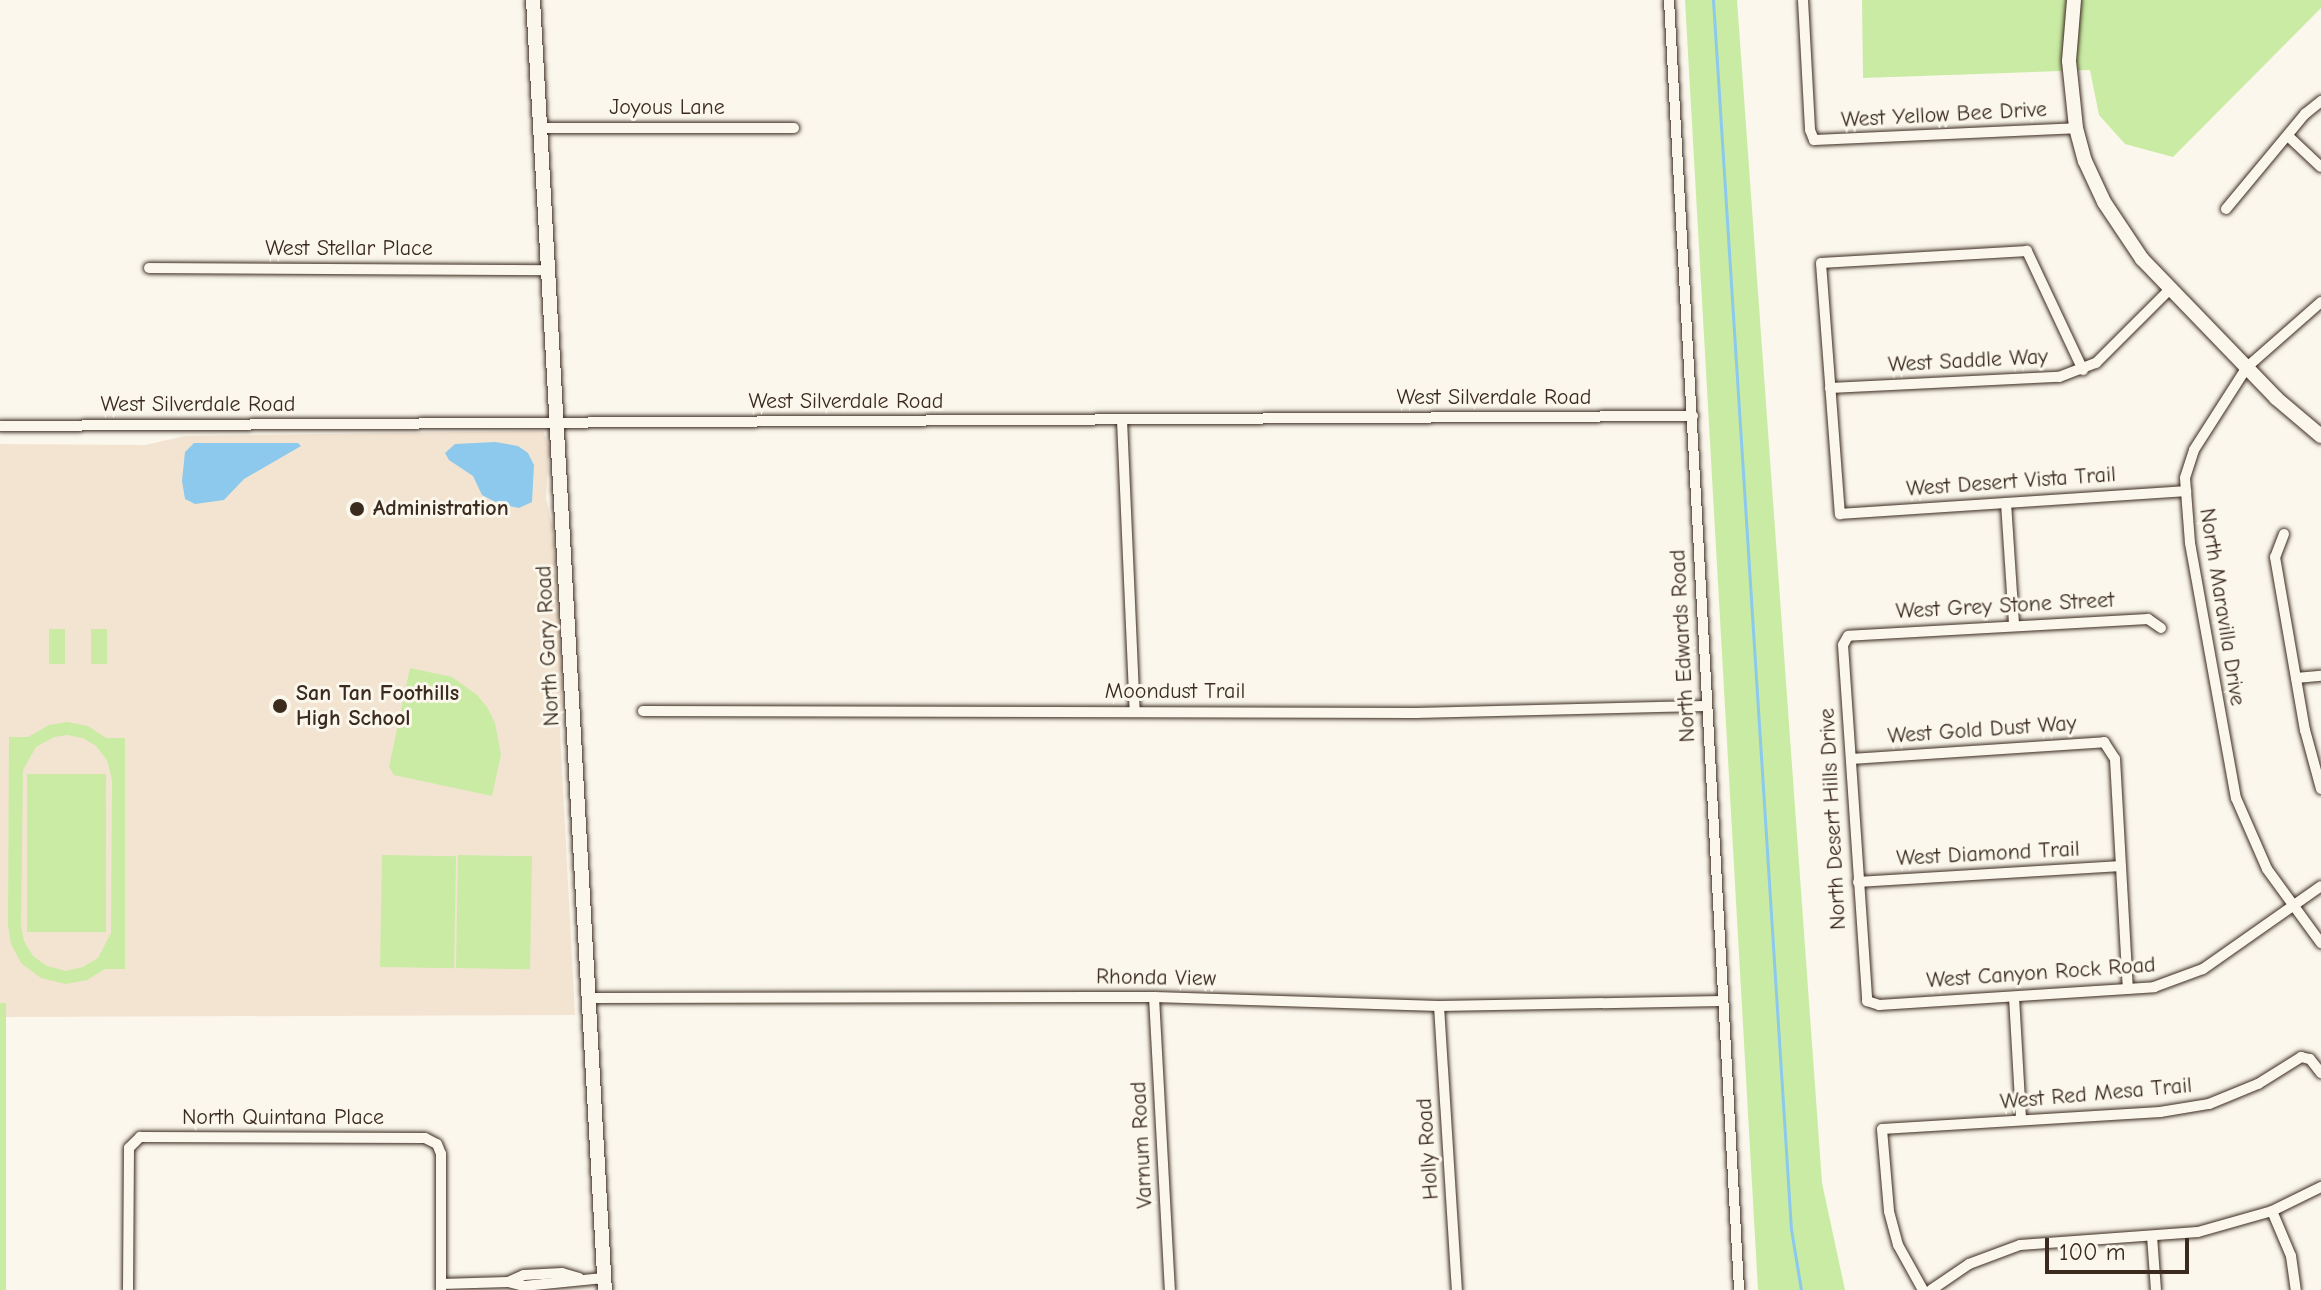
<!DOCTYPE html>
<style>
body{margin:0}
#map{position:relative;width:2321px;height:1290px;overflow:hidden;background:#fbf7ec;font-family:"Comic Neue",sans-serif}
div>[style]{position:absolute}
[style*='--x']{left:calc(var(--x)*1px);top:calc(var(--y)*1px);width:calc(var(--w)*1px);rotate:calc(var(--a)*1deg)}
.built>*{inset:0;background:#f3e4d1}
.green>*{inset:0;background:#c9eba4;transform-origin:0 0}
.water>*{inset:0;background:#8cc9ec}
.stream>*{height:3px;margin:-1.5px;padding:0 1.5px;transform-origin:1.5px;border-radius:1.5px;background:#8cc9ec}
.roads{filter:drop-shadow(0 0 2px #3b2a1e) drop-shadow(0 0 2px #3b2a1e)}
.street>*{height:10px;margin:-5px;padding:0 5px;transform-origin:5px;border-radius:5px;background:#fbf7ec}
.secondary>*{height:14px;margin:-7px;padding:0 7px;transform-origin:7px;border-radius:7px;background:#fbf7ec}
.dots>*{width:22px;height:22px;translate:-50% -50%;box-sizing:border-box;border:4px solid #fbf7ec;border-radius:50%}
span{translate:-50% -50%;white-space:nowrap;text-align:center;line-height:1.15;-webkit-text-stroke:6px #fbf7ec;paint-order:stroke}
.street-label{font-size:22px;color:#3b2a1e}
.poi-label{font-size:22px;color:#3b2a1e;font-weight:700}
.left{translate:0 -50%;text-align:left}
.scale{position:absolute;left:2045px;top:1238px;width:144px;height:36px;box-sizing:border-box;border:4px solid #3b2a1e;border-top:0;padding-left:10px;font-size:24px;line-height:28px;white-space:nowrap;color:#3b2a1e;-webkit-text-stroke:6px #fbf7ec;paint-order:stroke}
</style>
<div id="map">
<div class="built">
<div style="clip-path:polygon(543px 431px,549px 446px,546px 498px,553px 529px,562px 680px,560px 733px,575px 1015px,6px 1017px,6px 1003px,0 1003px,0 444px,145px 445px,185px 436px)"></div>
</div>
<div class="green">
<div style="clip-path:polygon(1685px 0,1737px 0,1822px 1183px,1845px 1290px,1758px 1290px)"></div>
<div style="clip-path:polygon(1862px 0,2321px 0,2321px 8px,2173px 157px,2125px 144px,2099px 115px,2090px 70px,1863px 78px)"></div>
<div style="left:49px;top:629px;width:16px;height:35px"></div>
<div style="left:91px;top:629px;width:16px;height:35px"></div>
<div style="clip-path:polygon(410px 668px,452px 677px,477px 695px,487px 707px,495px 723px,501px 755px,492px 796px,394px 775px,389px 767px)"></div>
<div style="clip-path:polygon(evenodd,67px 722px,88px 726px,106px 738px,125px 738px,125px 969px,105px 969px,87px 980px,66px 984px,41px 978px,21px 963px,11px 944px,8px 925px,9px 737px,28px 737px,49px 725px,67px 722px,67px 735px,83px 738px,96px 746px,107px 760px,112px 780px,111px 933px,98px 958px,83px 967px,66px 971px,47px 966px,33px 956px,24px 941px,21px 925px,23px 770px,36px 747px,54px 737px,67px 735px)"></div>
<div style="left:27px;top:774px;width:79px;height:158px"></div>
<div style="left:382px;top:855px;width:74px;height:112px;rotate:1deg"></div>
<div style="left:458px;top:855px;width:74px;height:113px;rotate:1deg"></div>
<div style="left:0;top:1003px;width:6px;height:287px"></div>
</div>
<div class="water">
<div style="clip-path:polygon(495px 442px,518px 446px,528px 453px,534px 465px,532px 502px,519px 508px,499px 504px,482px 495px,473px 476px,449px 460px,445px 453px,455px 444px)"></div>
<div style="clip-path:polygon(194px 443px,298px 443px,301px 446px,244px 479px,224px 500px,195px 504px,185px 499px,182px 481px,185px 452px)"></div>
</div>
<div class="stream">
<div style="--x:1713;--y:0;--w:1231;--a:86.37"></div>
<div style="--x:1791;--y:1229;--w:62;--a:80.7"></div>
</div>
<div class="roads">
<div class="street">
<div style="--x:1669;--y:0;--w:1292;--a:86.89"></div>
<div style="--x:1803;--y:0;--w:130;--a:86.9"></div>
<div style="--x:1810;--y:130;--w:11;--a:68"></div>
<div style="--x:1814;--y:140;--w:262;--a:-2.6"></div>
<div style="--x:541;--y:128;--w:253;--a:0"></div>
<div style="--x:2288;--y:136;--w:45;--a:43.2"></div>
<div style="--x:2226;--y:209;--w:124;--a:-50.3"></div>
<div style="--x:2305;--y:114;--w:21;--a:-39"></div>
<div style="--x:149;--y:268;--w:401;--a:0.3"></div>
<div style="--x:2321;--y:302;--w:98;--a:138.7"></div>
<div style="--x:2247;--y:367;--w:98;--a:122.6"></div>
<div style="--x:2194;--y:450;--w:29;--a:108"></div>
<div style="--x:2185;--y:478;--w:65;--a:85.6"></div>
<div style="--x:2190;--y:543;--w:259;--a:79.8"></div>
<div style="--x:2236;--y:798;--w:77;--a:66.4"></div>
<div style="--x:2267;--y:869;--w:92;--a:53.9"></div>
<div style="--x:2083;--y:370;--w:132;--a:-115.2"></div>
<div style="--x:2027;--y:251;--w:206;--a:176.7"></div>
<div style="--x:1821;--y:263;--w:252;--a:85.7"></div>
<div style="--x:1840;--y:514;--w:347;--a:-3.8"></div>
<div style="--x:1830;--y:388;--w:229;--a:-2.8"></div>
<div style="--x:2059;--y:377;--w:40;--a:-21"></div>
<div style="--x:2096;--y:363;--w:105;--a:-45"></div>
<div style="--x:1122;--y:420;--w:292;--a:87.5"></div>
<div style="--x:0;--y:426;--w:1693;--a:-0.34"></div>
<div style="--x:2006;--y:503;--w:121;--a:86.2"></div>
<div style="--x:2284;--y:534;--w:25;--a:111"></div>
<div style="--x:2275;--y:557;--w:176;--a:80.2"></div>
<div style="--x:2305;--y:730;--w:61;--a:74.8"></div>
<div style="--x:2161;--y:628;--w:16;--a:-145"></div>
<div style="--x:2148;--y:619;--w:300;--a:176.8"></div>
<div style="--x:1848;--y:636;--w:10;--a:119"></div>
<div style="--x:1843;--y:645;--w:357;--a:86.1"></div>
<div style="--x:1867;--y:1001;--w:13;--a:18"></div>
<div style="--x:1879;--y:1005;--w:276;--a:-3.7"></div>
<div style="--x:2154;--y:987;--w:52;--a:-20.2"></div>
<div style="--x:2203;--y:969;--w:144;--a:-35.1"></div>
<div style="--x:2296;--y:678;--w:25;--a:-5"></div>
<div style="--x:643;--y:711;--w:773;--a:0.15"></div>
<div style="--x:1416;--y:713;--w:290;--a:-1.4"></div>
<div style="--x:1851;--y:759;--w:254;--a:-3.8"></div>
<div style="--x:2104;--y:742;--w:20;--a:57"></div>
<div style="--x:2115;--y:759;--w:230;--a:86.8"></div>
<div style="--x:1858;--y:882;--w:263;--a:-3.5"></div>
<div style="--x:1154;--y:997;--w:293;--a:86.9"></div>
<div style="--x:2014;--y:997;--w:123;--a:86.7"></div>
<div style="--x:588;--y:998;--w:566;--a:-0.1"></div>
<div style="--x:1154;--y:997;--w:285;--a:1.8"></div>
<div style="--x:1439;--y:1006;--w:283;--a:-1"></div>
<div style="--x:1439;--y:1006;--w:285;--a:86.4"></div>
<div style="--x:2272;--y:1211;--w:49;--a:67.1"></div>
<div style="--x:2291;--y:1256;--w:34;--a:82"></div>
<div style="--x:2152;--y:1236;--w:54;--a:85.8"></div>
<div style="--x:508;--y:1282;--w:17;--a:-24"></div>
<div style="--x:524;--y:1275;--w:38;--a:-3"></div>
<div style="--x:562;--y:1273;--w:18;--a:16"></div>
<div style="--x:441;--y:1284;--w:67;--a:-1.7"></div>
<div style="--x:508;--y:1282;--w:16;--a:14"></div>
<div style="--x:524;--y:1286;--w:80;--a:-5.7"></div>
<div style="--x:128;--y:1290;--w:142;--a:-89.6"></div>
<div style="--x:129;--y:1148;--w:16;--a:-45"></div>
<div style="--x:140;--y:1137;--w:285;--a:0.2"></div>
<div style="--x:425;--y:1138;--w:13;--a:27"></div>
<div style="--x:437;--y:1144;--w:11;--a:68"></div>
<div style="--x:441;--y:1154;--w:136;--a:90"></div>
<div style="--x:1923;--y:1290;--w:51;--a:-119.1"></div>
<div style="--x:1898;--y:1245;--w:35;--a:-105"></div>
<div style="--x:1889;--y:1211;--w:82;--a:-94.9"></div>
<div style="--x:1882;--y:1129;--w:279;--a:-3.5"></div>
<div style="--x:2160;--y:1112;--w:50;--a:-9.3"></div>
<div style="--x:2209;--y:1104;--w:53;--a:-22.2"></div>
<div style="--x:2258;--y:1084;--w:51;--a:-32.1"></div>
<div style="--x:2301;--y:1057;--w:9;--a:13"></div>
<div style="--x:2310;--y:1059;--w:18;--a:52"></div>
<div style="--x:1931;--y:1290;--w:46;--a:-34.4"></div>
<div style="--x:1969;--y:1264;--w:54;--a:-20.4"></div>
<div style="--x:2020;--y:1245;--w:178;--a:-4.2"></div>
<div style="--x:2198;--y:1232;--w:77;--a:-15.8"></div>
<div style="--x:2272;--y:1211;--w:55;--a:-26.1"></div>
</div>
<div class="secondary">
<div style="--x:533;--y:0;--w:1292;--a:86.81"></div>
<div style="--x:2074;--y:0;--w:61;--a:94.7"></div>
<div style="--x:2069;--y:61;--w:67;--a:84"></div>
<div style="--x:2076;--y:128;--w:34;--a:75"></div>
<div style="--x:2085;--y:161;--w:45;--a:65.1"></div>
<div style="--x:2104;--y:202;--w:69;--a:56.3"></div>
<div style="--x:2142;--y:259;--w:193;--a:46"></div>
<div style="--x:2276;--y:398;--w:59;--a:40.2"></div>
</div>
</div>
<div class="dots">
<div style="left:357px;top:509px;background:#3b2a1e"></div>
<div style="left:280px;top:706px;background:#3b2a1e"></div>
</div>
<div class="street-label">
<span style="left:667px;top:108px">Joyous Lane</span>
<span style="left:1944px;top:115px;rotate:-3deg">West Yellow Bee Drive</span>
<span style="left:349px;top:249px">West Stellar Place</span>
<span style="left:1968px;top:361px;rotate:-3deg">West Saddle Way</span>
<span style="left:1494px;top:398px">West Silverdale Road</span>
<span style="left:846px;top:402px">West Silverdale Road</span>
<span style="left:198px;top:405px">West Silverdale Road</span>
<span style="left:2011px;top:482px;rotate:-4deg">West Desert Vista Trail</span>
<span style="left:2005px;top:606px;rotate:-3deg">West Grey Stone Street</span>
<span style="left:2222px;top:607px;rotate:81deg">North Maravilla Drive</span>
<span style="left:548px;top:646px;rotate:-93deg">North Gary Road</span>
<span style="left:1683px;top:646px;rotate:-93deg">North Edwards Road</span>
<span style="left:1175px;top:692px">Moondust Trail</span>
<span style="left:1982px;top:730px;rotate:-4deg">West Gold Dust Way</span>
<span style="left:1833px;top:819px;rotate:-93deg">North Desert Hills Drive</span>
<span style="left:1988px;top:854px;rotate:-3deg">West Diamond Trail</span>
<span style="left:2041px;top:973px;rotate:-4deg">West Canyon Rock Road</span>
<span style="left:1156px;top:978px;rotate:1deg">Rhonda View</span>
<span style="left:2096px;top:1094px;rotate:-5deg">West Red Mesa Trail</span>
<span style="left:283px;top:1118px">North Quintana Place</span>
<span style="left:1142px;top:1145px;rotate:-93deg">Varnum Road</span>
<span style="left:1428px;top:1149px;rotate:-94deg">Holly Road</span>
</div>
<div class="poi-label">
<span class="left" style="left:373px;top:509px">Administration</span>
<span class="left" style="left:296px;top:706px">San Tan Foothills<br>High School</span>
</div>
<div class="scale">100 m</div>
</div>
